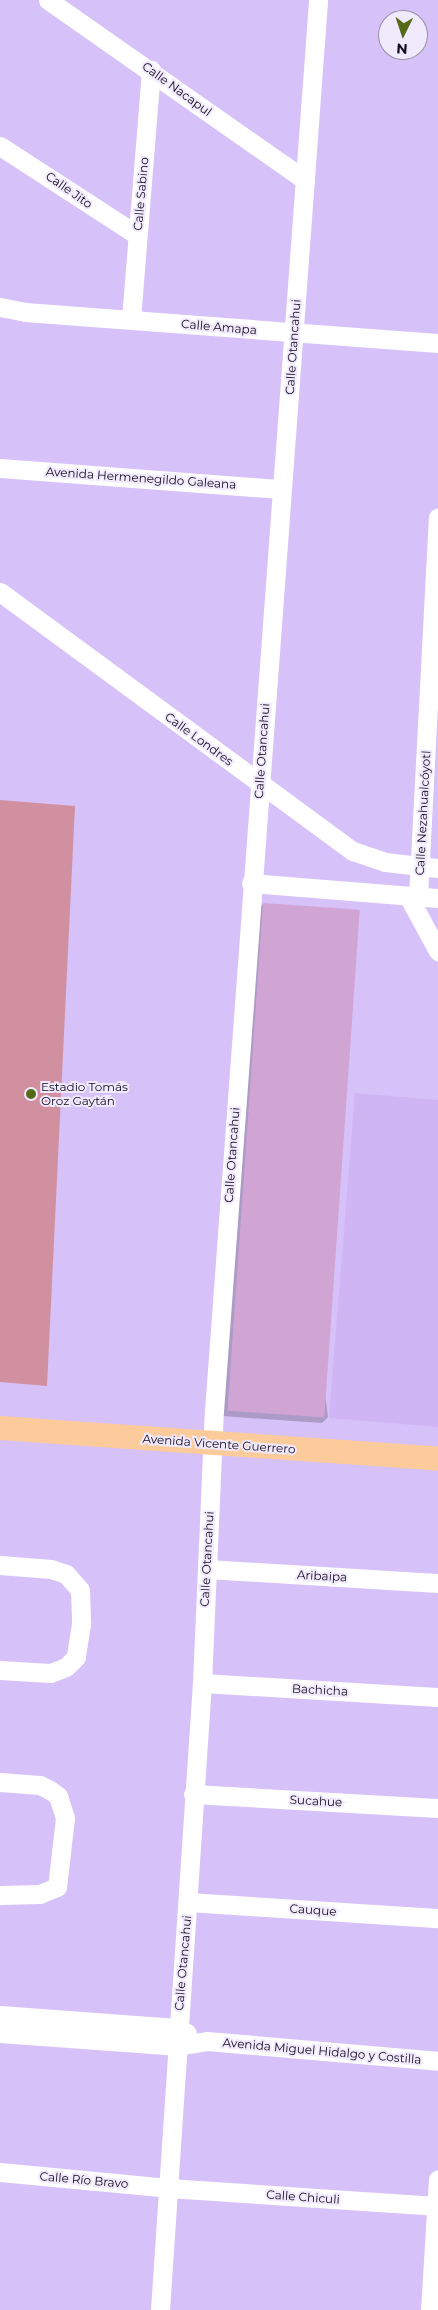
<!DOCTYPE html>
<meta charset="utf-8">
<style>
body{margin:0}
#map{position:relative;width:438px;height:2310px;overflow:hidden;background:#d7c1f9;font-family:Montserrat,sans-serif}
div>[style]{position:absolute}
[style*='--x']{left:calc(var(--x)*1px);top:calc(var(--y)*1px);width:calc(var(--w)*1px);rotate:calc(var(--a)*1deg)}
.built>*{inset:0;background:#cfb5f4}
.green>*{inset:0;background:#d0909f}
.shadow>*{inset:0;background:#0003}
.building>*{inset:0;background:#d0a5d4;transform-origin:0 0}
.minor>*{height:19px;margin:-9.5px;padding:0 9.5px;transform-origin:9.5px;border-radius:9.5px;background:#fff}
.major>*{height:24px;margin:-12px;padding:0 12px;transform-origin:12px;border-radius:12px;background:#fbcb9c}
.dots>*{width:14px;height:14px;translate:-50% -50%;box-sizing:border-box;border:2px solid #f1eafc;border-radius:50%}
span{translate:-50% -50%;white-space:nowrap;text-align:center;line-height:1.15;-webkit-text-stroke:4px #f1eafc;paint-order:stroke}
.street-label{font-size:12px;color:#130a1d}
.poi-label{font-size:12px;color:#130a1d}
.left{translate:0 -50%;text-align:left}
.north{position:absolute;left:378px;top:10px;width:50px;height:50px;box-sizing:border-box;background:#f1eafc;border:1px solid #9890a3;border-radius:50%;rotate:184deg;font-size:14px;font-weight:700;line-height:20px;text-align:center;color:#130a1d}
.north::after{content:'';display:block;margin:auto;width:18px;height:22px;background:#556a18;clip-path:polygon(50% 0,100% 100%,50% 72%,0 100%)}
</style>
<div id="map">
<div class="built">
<div style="clip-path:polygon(355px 1093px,438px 1100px,438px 1427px,329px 1418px)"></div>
</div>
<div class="green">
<div style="clip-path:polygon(0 800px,75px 806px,47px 1386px,0 1382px)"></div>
</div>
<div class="shadow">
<div style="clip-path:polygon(263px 904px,328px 1417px,322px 1423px,222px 1416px,257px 910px)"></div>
</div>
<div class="building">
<div style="left:263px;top:903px;width:97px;height:509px;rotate:4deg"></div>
</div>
<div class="minor">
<div style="--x:48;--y:0;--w:314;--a:35"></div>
<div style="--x:0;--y:146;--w:163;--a:33"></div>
<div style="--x:0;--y:307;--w:25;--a:11"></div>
<div style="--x:25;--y:312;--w:414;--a:4.3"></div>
<div style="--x:131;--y:319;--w:250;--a:-85.4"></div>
<div style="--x:0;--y:468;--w:282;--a:4.3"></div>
<div style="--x:0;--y:592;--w:438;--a:36.3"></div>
<div style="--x:353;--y:851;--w:34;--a:19"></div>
<div style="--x:385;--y:862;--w:53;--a:6.5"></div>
<div style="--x:251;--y:883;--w:188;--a:4.6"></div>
<div style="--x:408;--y:896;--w:63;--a:61.4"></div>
<div style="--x:418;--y:897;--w:380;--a:-87"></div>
<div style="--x:0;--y:1565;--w:51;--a:4.5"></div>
<div style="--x:51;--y:1569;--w:16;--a:18"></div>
<div style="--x:66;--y:1574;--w:21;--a:49"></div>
<div style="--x:80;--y:1590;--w:34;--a:88"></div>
<div style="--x:81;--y:1624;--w:33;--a:99"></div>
<div style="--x:76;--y:1657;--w:14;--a:135"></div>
<div style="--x:66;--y:1667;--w:17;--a:159"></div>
<div style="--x:50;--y:1673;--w:50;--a:-176.6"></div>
<div style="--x:207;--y:1569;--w:231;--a:3.5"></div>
<div style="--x:202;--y:1683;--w:236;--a:3.4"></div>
<div style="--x:0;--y:1782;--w:40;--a:4.3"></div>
<div style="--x:40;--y:1785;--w:11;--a:27"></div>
<div style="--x:50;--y:1790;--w:10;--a:37"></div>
<div style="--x:58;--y:1796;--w:23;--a:72"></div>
<div style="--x:65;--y:1818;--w:69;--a:96.6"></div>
<div style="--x:57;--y:1887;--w:18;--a:158"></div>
<div style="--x:40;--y:1894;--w:40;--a:178.6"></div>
<div style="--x:193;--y:1794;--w:245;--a:3.3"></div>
<div style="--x:188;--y:1902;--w:251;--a:3.7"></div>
<div style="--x:0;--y:2015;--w:177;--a:4.2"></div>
<div style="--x:177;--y:2028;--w:11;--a:27"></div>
<div style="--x:0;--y:2033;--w:176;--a:4.2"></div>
<div style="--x:176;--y:2046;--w:31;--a:-9"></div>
<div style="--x:207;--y:2041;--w:232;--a:4.9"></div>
<div style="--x:0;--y:2172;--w:169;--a:5.4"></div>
<div style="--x:168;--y:2188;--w:271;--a:3.8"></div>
<div style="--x:160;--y:2310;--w:628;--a:-86.17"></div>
<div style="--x:202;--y:1683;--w:272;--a:-87.5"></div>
<div style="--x:214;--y:1411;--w:1415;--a:-85.78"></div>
<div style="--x:430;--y:2310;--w:131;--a:-86.5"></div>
</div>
<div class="major">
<div style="--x:0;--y:1428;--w:439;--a:4"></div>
</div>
<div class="dots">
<div style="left:31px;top:1094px;background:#556a18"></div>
</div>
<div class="street-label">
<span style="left:177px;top:89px;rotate:36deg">Calle Nacapul</span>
<span style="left:69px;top:190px;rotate:35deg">Calle Jito</span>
<span style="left:141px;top:194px;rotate:-85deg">Calle Sabino</span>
<span style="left:219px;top:327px;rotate:5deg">Calle Amapa</span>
<span style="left:293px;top:347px;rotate:-86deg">Calle Otancahui</span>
<span style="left:141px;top:478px;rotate:4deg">Avenida Hermenegildo Galeana</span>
<span style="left:199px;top:739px;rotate:36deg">Calle Londres</span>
<span style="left:262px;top:751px;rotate:-86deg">Calle Otancahui</span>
<span style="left:423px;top:813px;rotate:-87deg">Calle Nezahualcóyotl</span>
<span style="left:232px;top:1155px;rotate:-86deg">Calle Otancahui</span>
<span style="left:219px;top:1444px;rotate:4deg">Avenida Vicente Guerrero</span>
<span style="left:207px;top:1559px;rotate:-87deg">Calle Otancahui</span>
<span style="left:322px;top:1576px;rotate:3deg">Aribaipa</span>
<span style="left:320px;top:1690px;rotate:3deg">Bachicha</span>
<span style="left:316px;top:1801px;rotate:3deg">Sucahue</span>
<span style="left:313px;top:1910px;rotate:4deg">Cauque</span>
<span style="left:183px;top:1963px;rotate:-85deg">Calle Otancahui</span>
<span style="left:322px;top:2051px;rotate:5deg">Avenida Miguel Hidalgo y Costilla</span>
<span style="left:84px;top:2180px;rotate:5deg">Calle Río Bravo</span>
<span style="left:303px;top:2197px;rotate:4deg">Calle Chiculi</span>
</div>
<div class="poi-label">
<span class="left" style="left:41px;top:1094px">Estadio Tomás<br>Oroz Gaytán</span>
</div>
<div class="north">N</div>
</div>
